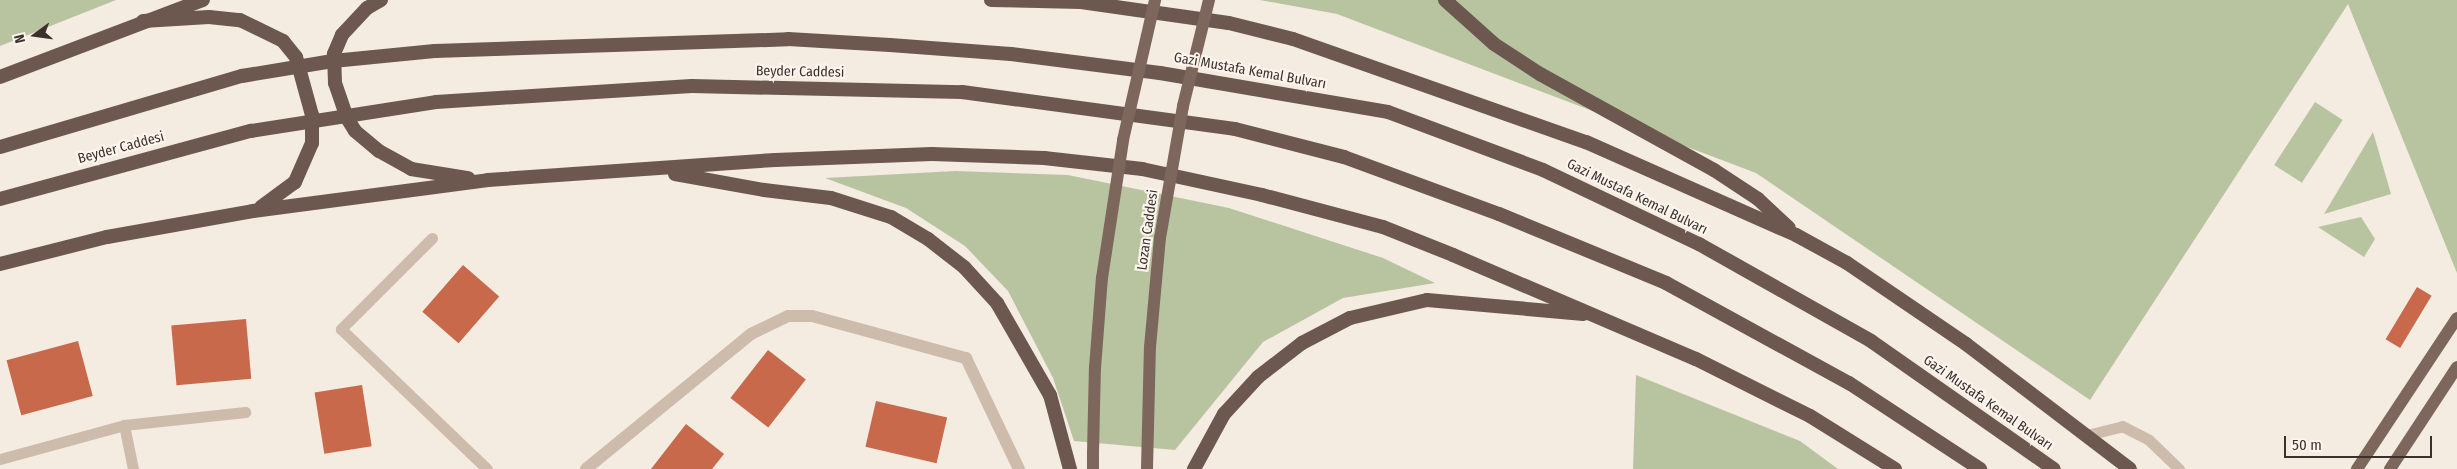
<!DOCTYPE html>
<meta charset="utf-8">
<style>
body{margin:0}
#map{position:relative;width:2457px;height:469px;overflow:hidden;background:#f4ebe1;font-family:"Fira Sans Condensed",sans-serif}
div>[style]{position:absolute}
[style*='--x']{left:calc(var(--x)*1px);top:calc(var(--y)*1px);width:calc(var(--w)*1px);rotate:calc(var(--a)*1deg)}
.green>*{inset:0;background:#b8c4a0;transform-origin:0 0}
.building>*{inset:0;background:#c8694b;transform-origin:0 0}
.service>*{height:11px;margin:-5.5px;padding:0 5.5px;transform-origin:5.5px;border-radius:5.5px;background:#cdbbac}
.minor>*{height:12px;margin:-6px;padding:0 6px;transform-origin:6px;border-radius:6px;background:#cdbbac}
.primary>*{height:12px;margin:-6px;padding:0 6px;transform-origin:6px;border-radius:6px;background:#7d675c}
.trunk>*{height:14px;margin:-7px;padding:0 7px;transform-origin:7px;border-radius:7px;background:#6c584f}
.primary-bridge>*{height:12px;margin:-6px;padding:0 6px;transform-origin:6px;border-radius:6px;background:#7d675c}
.trunk-bridge>*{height:14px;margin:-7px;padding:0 7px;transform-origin:7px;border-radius:7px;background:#6c584f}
span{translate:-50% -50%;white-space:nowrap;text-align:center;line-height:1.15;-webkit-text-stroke:4.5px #fbf5ee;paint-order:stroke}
.street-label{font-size:14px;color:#3b302b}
.north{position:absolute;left:10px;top:10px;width:50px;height:50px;-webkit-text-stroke:4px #fbf5ee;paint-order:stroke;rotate:256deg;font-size:14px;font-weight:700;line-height:20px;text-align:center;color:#3b302b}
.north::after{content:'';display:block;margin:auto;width:18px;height:22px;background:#3b302b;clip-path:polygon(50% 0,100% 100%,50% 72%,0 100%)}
.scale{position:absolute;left:2284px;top:436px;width:148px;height:22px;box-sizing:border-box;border:2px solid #3b302b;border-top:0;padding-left:6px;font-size:15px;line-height:18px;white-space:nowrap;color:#3b302b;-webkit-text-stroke:4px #fbf5ee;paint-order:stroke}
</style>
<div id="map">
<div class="green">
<div style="clip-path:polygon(0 0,116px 0,0 46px)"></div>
<div style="clip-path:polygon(1260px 0,2457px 0,2457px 273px,2348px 4px,2090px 400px,1756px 173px,1337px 14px)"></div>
<div style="left:2315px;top:102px;width:33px;height:75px;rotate:33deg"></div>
<div style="clip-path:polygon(2373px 132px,2391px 194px,2324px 214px)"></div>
<div style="clip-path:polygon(955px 171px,1068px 175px,1229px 208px,1383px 258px,1435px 283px,1343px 298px,1263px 342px,1175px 450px,1074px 441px,1053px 378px,1008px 291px,965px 246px,906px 208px,825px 178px)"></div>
<div style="clip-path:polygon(2361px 217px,2375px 239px,2364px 257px,2318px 227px)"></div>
<div style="clip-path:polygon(1636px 375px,1800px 441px,1838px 469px,1633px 469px)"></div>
</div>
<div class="building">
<div style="left:463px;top:265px;width:48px;height:62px;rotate:41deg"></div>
<div style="left:2417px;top:287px;width:17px;height:61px;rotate:31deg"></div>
<div style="left:246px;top:319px;width:60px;height:75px;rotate:85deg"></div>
<div style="left:78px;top:341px;width:57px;height:74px;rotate:75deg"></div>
<div style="left:768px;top:350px;width:48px;height:61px;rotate:38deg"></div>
<div style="left:362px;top:385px;width:62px;height:48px;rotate:81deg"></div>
<div style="left:876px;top:401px;width:73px;height:47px;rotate:13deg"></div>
<div style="clip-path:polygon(686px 424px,724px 454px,712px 469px,651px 469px)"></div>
</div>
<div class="service">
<div style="--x:432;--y:238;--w:129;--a:135"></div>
<div style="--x:341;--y:329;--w:202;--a:43.8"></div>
<div style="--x:124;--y:425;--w:122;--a:-6.1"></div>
<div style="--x:2087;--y:435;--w:36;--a:-14"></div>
<div style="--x:2122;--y:426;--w:30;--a:27"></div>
<div style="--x:2149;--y:440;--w:42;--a:44"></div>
<div style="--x:0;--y:459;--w:129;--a:-15.3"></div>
<div style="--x:124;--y:425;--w:45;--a:78.4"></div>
</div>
<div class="minor">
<div style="--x:586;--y:469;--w:213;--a:-39.3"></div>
<div style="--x:751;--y:334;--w:41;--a:-25.9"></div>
<div style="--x:788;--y:316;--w:24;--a:0"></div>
<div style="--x:812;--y:316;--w:160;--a:15.3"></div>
<div style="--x:966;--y:358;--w:123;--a:64.5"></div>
</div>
<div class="primary">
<div style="--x:1093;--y:469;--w:16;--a:-90"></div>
<div style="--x:2357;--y:469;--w:181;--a:-56.5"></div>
<div style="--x:2390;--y:469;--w:122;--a:-56.7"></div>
</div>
<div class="trunk">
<div style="--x:381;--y:0;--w:16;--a:150"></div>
<div style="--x:367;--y:8;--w:37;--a:133"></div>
<div style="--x:342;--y:35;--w:21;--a:113"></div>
<div style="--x:334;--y:54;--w:29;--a:88"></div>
<div style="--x:335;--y:83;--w:37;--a:71"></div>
<div style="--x:347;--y:118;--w:15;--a:58"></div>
<div style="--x:355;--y:131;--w:31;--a:40"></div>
<div style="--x:379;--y:151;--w:37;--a:29"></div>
<div style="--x:411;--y:169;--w:58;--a:9"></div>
<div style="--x:991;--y:0;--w:90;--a:1.3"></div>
<div style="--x:1081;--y:2;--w:149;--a:8.1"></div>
<div style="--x:1229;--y:23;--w:66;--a:14"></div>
<div style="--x:1293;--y:39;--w:311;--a:19.4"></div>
<div style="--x:1586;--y:142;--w:230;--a:23.9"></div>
<div style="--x:1796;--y:235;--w:58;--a:28.8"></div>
<div style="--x:1847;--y:263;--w:144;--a:34.2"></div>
<div style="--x:1966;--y:344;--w:206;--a:37.3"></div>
<div style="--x:1445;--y:0;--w:66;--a:41.9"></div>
<div style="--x:1494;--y:44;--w:55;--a:33.1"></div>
<div style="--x:1540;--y:74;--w:199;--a:28.9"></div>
<div style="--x:1714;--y:170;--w:53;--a:33.4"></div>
<div style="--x:1758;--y:199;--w:42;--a:43.1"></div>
<div style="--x:143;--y:21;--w:66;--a:-3.5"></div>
<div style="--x:209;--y:17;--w:31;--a:6"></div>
<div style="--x:240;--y:20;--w:48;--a:26"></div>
<div style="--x:283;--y:41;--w:21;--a:51"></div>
<div style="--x:296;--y:57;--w:60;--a:74.6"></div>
<div style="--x:312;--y:115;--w:28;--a:90"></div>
<div style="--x:312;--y:143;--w:43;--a:113.6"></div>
<div style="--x:295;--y:182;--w:42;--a:143.7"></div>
<div style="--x:435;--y:51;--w:353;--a:-1.9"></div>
<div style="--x:788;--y:39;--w:102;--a:3.4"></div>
<div style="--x:890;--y:45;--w:121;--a:4.3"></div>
<div style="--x:1011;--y:54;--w:150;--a:7.3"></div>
<div style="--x:1160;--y:73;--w:231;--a:9.7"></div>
<div style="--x:1388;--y:112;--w:165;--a:20.5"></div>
<div style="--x:1543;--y:170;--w:173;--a:25.4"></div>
<div style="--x:1699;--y:244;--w:197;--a:29.4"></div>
<div style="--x:1871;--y:341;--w:223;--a:35"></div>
<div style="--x:0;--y:77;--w:217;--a:-20.8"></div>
<div style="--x:436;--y:102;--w:256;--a:-3.6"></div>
<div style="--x:692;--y:86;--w:270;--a:1.3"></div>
<div style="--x:962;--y:92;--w:275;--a:7.7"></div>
<div style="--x:1235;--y:129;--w:113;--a:14.4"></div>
<div style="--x:1344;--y:157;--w:165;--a:20.2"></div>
<div style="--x:1499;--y:214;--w:181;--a:22.4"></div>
<div style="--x:1666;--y:283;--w:209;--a:28.7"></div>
<div style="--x:1849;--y:383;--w:157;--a:33.3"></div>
<div style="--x:0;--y:147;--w:252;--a:-16.4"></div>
<div style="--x:675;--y:174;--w:90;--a:10.2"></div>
<div style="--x:764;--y:190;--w:67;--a:6.8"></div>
<div style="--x:831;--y:198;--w:63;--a:17.6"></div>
<div style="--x:891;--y:217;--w:43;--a:30.7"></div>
<div style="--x:928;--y:239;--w:46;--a:37.9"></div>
<div style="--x:964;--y:267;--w:49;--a:47.5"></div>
<div style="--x:997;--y:303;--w:106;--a:60.1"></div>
<div style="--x:1050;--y:395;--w:77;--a:74.9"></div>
<div style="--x:0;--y:199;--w:260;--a:-15.2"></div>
<div style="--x:0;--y:264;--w:110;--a:-14.2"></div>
<div style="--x:107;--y:237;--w:148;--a:-10.1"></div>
<div style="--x:253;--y:211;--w:237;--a:-7.5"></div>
<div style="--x:488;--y:180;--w:288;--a:-4"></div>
<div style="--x:775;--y:160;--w:157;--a:-2.2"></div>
<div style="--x:932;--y:154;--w:112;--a:2"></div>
<div style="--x:1044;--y:158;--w:99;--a:6.4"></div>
<div style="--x:1142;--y:169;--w:123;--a:12.2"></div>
<div style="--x:1262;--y:195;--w:125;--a:14.8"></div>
<div style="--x:1383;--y:227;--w:75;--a:21.8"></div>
<div style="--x:1453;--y:255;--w:264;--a:23.2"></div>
<div style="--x:1696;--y:359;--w:127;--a:26.6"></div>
<div style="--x:1810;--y:416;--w:100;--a:31.9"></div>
<div style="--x:1194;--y:469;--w:63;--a:-61.4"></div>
<div style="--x:1224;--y:414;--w:50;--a:-47.4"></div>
<div style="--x:1258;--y:377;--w:56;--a:-37.7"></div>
<div style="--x:1302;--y:343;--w:54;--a:-27.5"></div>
<div style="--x:1350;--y:318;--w:79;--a:-13.2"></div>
<div style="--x:1427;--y:300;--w:157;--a:5.1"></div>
</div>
<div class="primary-bridge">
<div style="--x:1093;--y:453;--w:85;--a:-88.7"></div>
<div style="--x:1095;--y:368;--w:90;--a:-85.6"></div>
<div style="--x:1102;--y:278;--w:140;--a:-81.3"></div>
<div style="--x:1123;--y:140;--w:144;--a:-77.1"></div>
<div style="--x:1147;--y:468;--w:121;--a:-88.6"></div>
<div style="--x:1150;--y:347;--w:109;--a:-84.8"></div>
<div style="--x:1160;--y:238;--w:134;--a:-80.1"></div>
<div style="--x:1183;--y:106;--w:109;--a:-76.2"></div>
</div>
<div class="trunk-bridge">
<div style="--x:242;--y:76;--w:92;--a:-9.4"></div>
<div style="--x:333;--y:61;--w:102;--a:-5.6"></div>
<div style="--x:251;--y:131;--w:187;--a:-8.9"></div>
</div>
<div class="street-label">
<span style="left:1250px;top:71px;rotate:10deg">Gazi Mustafa Kemal Bulvarı</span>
<span style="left:800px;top:72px;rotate:1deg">Beyder Caddesi</span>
<span style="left:121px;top:148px;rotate:-15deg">Beyder Caddesi</span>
<span style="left:1637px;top:197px;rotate:26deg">Gazi Mustafa Kemal Bulvarı</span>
<span style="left:1148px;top:230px;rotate:-82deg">Lozan Caddesi</span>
<span style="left:1988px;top:403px;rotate:35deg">Gazi Mustafa Kemal Bulvarı</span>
</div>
<div class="north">N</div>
<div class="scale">50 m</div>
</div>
